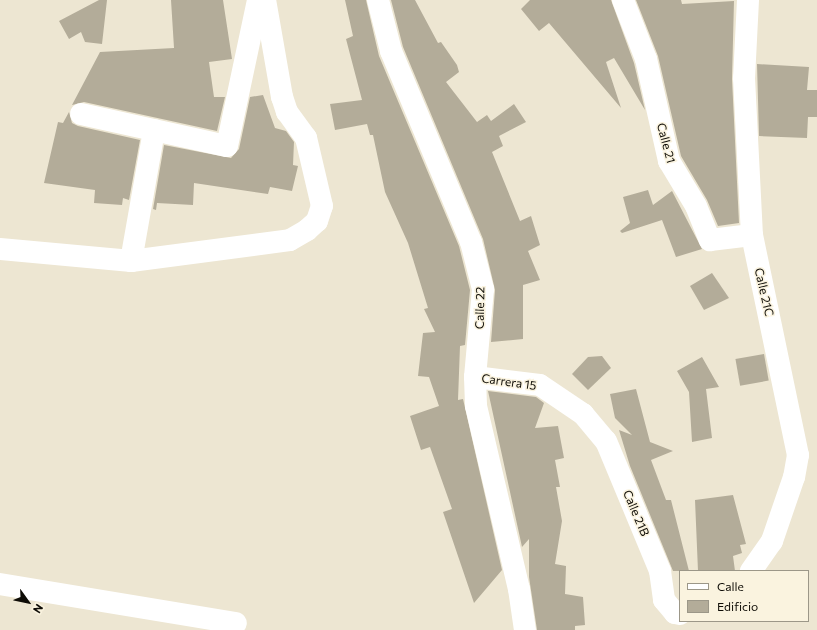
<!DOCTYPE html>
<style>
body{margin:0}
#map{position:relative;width:817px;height:630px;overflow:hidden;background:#ede6d2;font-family:Commissioner,sans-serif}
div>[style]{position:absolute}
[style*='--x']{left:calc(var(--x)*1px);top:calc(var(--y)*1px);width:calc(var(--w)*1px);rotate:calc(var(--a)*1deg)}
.building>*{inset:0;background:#b3ac99;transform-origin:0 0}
.minor>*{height:22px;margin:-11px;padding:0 11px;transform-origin:11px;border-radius:11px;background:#fff}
span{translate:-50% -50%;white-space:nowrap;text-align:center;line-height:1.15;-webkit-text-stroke:3px #faf3df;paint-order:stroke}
.street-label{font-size:12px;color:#0e0c06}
.legend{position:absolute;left:679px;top:570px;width:130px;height:52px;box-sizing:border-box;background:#faf3df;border:1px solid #9c9788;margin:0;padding:5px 7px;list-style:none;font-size:12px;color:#0e0c06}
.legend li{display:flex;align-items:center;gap:8px;height:20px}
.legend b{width:20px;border:1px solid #9c9788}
.north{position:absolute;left:8px;top:582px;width:40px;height:40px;-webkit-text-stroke:3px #faf3df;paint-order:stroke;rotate:123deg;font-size:11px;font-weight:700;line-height:16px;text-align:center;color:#0e0c06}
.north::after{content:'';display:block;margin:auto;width:14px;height:18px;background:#0e0c06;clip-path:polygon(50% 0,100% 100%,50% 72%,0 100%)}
</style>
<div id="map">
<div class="building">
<div style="clip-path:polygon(99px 0,107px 0,102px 44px,85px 42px,81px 32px,69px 39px,59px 21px)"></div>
<div style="clip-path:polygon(171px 0,223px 0,232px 59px,209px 62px,214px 97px,225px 97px,217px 131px,84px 102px,72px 105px,100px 52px,174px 48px)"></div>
<div style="clip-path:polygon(345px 0,366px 0,379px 56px,459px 246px,470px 290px,465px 345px,460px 346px,458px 400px,463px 399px,502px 570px,474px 603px,443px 512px,452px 509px,430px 447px,421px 450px,410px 416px,439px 406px,429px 377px,418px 376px,423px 333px,435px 332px,424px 309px,428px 308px,408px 243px,385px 192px,373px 135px,370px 135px,367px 124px,335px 130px,330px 104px,362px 100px,346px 39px,353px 36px)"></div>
<div style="clip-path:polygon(391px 0,415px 0,438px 43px,441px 42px,457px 65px,459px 72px,446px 82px,477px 122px,487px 115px,491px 121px,514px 104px,526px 122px,499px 136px,503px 146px,492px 152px,520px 221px,531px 216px,540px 245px,528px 251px,540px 280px,523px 285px,523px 339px,491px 342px,495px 290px,483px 239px,403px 47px)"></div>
<div style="clip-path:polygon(530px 0,611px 0,634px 63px,645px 110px,614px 58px,606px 62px,621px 108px,549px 23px,539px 31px,521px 9px)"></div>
<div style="clip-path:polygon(636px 0,681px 0,682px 4px,734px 1px,732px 79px,739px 223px,718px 226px,707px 200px,681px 156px,658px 56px)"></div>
<div style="clip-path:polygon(757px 64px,809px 67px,807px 90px,817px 90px,817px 117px,808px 117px,807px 138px,759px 136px)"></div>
<div style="clip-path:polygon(263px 95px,275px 128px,286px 131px,294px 142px,293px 165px,298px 166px,292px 191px,270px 187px,268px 194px,194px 183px,193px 205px,157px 203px,156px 210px,153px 209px,164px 145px,231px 158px,239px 149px,250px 97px)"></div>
<div style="clip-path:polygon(69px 112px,72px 123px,78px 126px,140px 140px,129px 200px,123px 198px,122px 205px,94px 203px,95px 190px,44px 183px,58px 122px,63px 123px)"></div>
<div style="clip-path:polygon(648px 190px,653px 205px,672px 191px,702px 249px,676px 257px,662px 220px,622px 233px,620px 231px,630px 223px,623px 197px)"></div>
<div style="clip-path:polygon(712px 273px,729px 298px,704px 310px,690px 286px)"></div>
<div style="left:764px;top:354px;width:27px;height:29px;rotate:80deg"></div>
<div style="clip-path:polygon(602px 356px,611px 368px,588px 390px,572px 374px,588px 357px)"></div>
<div style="clip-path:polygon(702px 357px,719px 387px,706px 389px,712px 438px,692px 442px,689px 392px,677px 371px)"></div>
<div style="clip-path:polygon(636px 389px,650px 442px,673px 451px,651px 460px,666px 500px,671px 500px,689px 571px,673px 571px,630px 466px,619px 430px,632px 435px,615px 418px,610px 394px)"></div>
<div style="clip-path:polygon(488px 391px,536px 397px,544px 403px,535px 428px,558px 426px,564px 458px,555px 460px,560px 487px,556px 487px,562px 521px,555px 564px,566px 566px,565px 594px,583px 597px,585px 625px,575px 626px,575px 630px,537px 630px,529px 577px,529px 539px,522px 547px)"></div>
<div style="clip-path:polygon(733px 495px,746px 544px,740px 545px,742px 553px,733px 556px,735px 571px,698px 571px,695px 500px)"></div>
</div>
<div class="minor">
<div style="--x:378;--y:0;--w:53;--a:75.7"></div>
<div style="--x:391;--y:51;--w:207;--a:67.3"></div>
<div style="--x:471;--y:242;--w:49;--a:75.7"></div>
<div style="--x:483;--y:289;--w:88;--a:95.2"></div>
<div style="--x:475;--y:377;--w:29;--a:88"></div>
<div style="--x:476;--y:406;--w:188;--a:76.8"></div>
<div style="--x:519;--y:589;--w:41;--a:81.7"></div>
<div style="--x:623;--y:0;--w:63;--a:68.7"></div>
<div style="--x:646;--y:59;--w:105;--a:77.3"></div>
<div style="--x:669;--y:161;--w:52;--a:59"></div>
<div style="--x:696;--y:206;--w:37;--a:68"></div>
<div style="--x:710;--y:240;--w:42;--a:-6.8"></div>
<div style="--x:748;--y:0;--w:78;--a:92.9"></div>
<div style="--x:744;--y:78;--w:157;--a:87.1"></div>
<div style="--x:752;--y:235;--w:225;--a:78.2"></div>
<div style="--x:798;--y:455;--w:22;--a:100"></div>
<div style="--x:794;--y:477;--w:68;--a:109"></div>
<div style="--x:772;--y:541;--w:37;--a:125"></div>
<div style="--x:81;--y:114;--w:149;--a:12.4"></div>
<div style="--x:227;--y:146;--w:149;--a:-78"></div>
<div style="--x:0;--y:249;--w:132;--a:5.2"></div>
<div style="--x:131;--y:261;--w:160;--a:-7.5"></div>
<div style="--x:290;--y:240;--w:20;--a:-30"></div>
<div style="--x:307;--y:230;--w:13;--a:-42"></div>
<div style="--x:317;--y:221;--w:16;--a:-72"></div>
<div style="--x:322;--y:206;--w:70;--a:-103.2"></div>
<div style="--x:306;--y:138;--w:32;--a:-126"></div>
<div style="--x:287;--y:112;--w:16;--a:-108"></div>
<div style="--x:282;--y:97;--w:98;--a:-99.9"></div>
<div style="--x:131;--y:261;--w:133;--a:-80"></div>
<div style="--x:475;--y:377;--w:65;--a:7"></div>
<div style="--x:540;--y:385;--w:52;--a:34"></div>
<div style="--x:583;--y:414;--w:35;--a:50"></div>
<div style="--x:606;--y:441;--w:141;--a:67.4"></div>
<div style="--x:660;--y:571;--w:29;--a:82"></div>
<div style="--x:664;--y:600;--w:17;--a:50"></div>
<div style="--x:675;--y:613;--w:5;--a:11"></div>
<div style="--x:0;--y:584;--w:239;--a:9.4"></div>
</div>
<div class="street-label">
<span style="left:666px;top:143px;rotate:75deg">Calle 21</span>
<span style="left:764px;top:292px;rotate:77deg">Calle 21C</span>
<span style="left:480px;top:308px;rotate:-89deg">Calle 22</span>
<span style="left:509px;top:382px;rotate:8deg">Carrera 15</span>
<span style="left:636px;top:513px;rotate:67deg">Calle 21B</span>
</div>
<ul class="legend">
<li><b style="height:5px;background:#fff"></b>Calle</li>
<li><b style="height:11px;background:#b3ac99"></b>Edificio</li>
</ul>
<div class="north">N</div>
</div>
